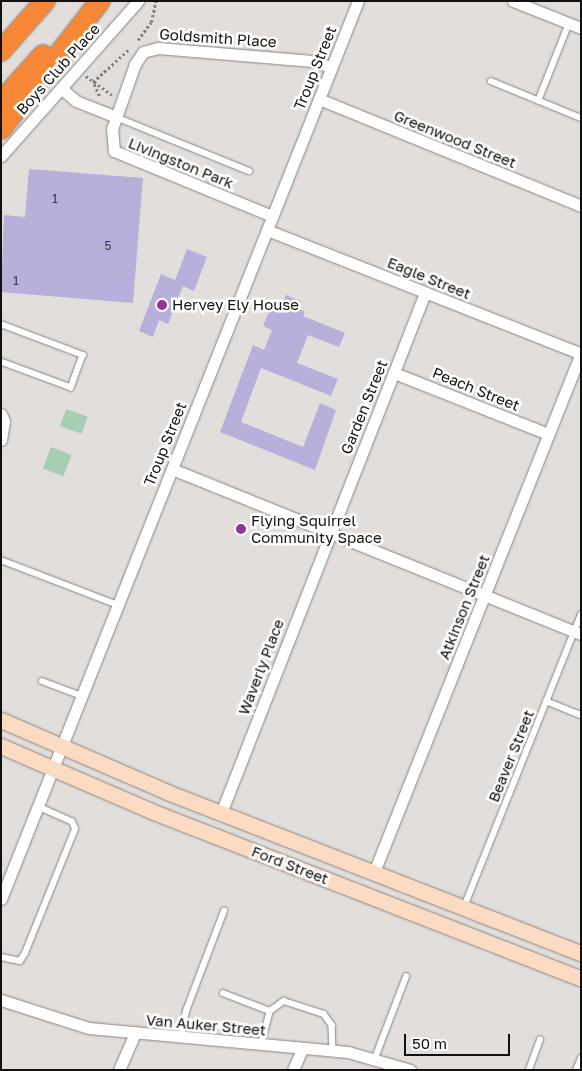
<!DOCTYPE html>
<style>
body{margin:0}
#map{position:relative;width:582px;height:1071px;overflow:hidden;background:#e2dedb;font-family:"Golos Text",sans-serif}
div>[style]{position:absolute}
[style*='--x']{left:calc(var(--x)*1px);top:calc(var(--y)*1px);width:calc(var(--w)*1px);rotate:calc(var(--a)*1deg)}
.green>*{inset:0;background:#a7cdb4;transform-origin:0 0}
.building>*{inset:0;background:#b9afdb}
.path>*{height:2.5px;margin-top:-1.25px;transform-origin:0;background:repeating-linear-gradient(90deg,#83807e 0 2.5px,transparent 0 5px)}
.roads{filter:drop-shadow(0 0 1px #8a8583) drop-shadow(0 0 1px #8a8583)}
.lane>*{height:5.5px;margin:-2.75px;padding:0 2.75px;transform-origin:2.75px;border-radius:2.75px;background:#fff}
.street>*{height:11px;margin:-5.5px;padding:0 5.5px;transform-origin:5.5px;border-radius:5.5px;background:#fff}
.secondary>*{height:15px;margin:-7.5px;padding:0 7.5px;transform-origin:7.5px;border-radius:7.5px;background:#fcdbc3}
.highway>*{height:20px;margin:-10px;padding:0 10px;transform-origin:10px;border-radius:10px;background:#f58736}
.dots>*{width:14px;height:14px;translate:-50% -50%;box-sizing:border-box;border:2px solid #fff;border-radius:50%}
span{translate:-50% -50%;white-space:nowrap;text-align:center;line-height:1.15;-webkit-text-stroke:5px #fff;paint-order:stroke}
.number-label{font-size:12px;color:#3c3843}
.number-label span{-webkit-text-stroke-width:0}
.street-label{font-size:15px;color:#121010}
.poi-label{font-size:15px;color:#121010}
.left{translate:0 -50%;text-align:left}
.frame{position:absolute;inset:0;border:2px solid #121010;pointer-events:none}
.scale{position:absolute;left:404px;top:1034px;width:106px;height:22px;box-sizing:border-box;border:2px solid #121010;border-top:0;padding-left:6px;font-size:15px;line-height:18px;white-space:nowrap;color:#121010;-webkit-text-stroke:4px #fff;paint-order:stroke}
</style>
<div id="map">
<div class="green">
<div style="left:66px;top:409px;width:23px;height:18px;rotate:20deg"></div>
<div style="left:51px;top:447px;width:22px;height:23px;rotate:21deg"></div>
</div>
<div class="building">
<div style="clip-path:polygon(29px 169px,143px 178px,133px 303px,1px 292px,4px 215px,25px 217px)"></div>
<div style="clip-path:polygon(187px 249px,207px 257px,194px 291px,183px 286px,168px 324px,159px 320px,153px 337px,139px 331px,161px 274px,175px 280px)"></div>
<div style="clip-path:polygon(286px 295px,301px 301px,298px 309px,305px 311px,303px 316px,345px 333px,339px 347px,308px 335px,297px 363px,338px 379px,331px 396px,261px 368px,241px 422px,303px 447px,320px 403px,336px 410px,315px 470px,220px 432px,253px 345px,264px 350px,272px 330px,263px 326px,274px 300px,282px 303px)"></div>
</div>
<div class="path">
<div style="--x:138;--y:40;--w:22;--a:-54"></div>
<div style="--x:151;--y:22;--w:22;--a:-77"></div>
<div style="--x:86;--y:76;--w:32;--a:36"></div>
<div style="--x:99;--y:96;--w:15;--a:-113"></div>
<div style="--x:93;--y:82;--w:49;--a:-42.5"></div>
</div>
<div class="roads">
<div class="lane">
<div style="--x:491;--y:81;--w:97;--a:22.3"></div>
<div style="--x:538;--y:101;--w:84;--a:-68.3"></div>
<div style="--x:116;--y:117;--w:144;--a:22.1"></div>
<div style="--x:1;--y:324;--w:88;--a:20.7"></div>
<div style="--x:83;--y:355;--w:35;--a:110"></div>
<div style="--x:71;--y:388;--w:75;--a:-159.6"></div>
<div style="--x:1;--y:560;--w:125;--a:21"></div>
<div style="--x:42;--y:681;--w:43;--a:20.6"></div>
<div style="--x:546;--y:701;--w:38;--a:22"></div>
<div style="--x:464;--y:907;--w:315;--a:-68.2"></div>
<div style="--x:1;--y:957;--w:19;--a:12"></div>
<div style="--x:20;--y:961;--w:9;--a:-58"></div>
<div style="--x:25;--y:953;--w:134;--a:-68"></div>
<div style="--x:75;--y:829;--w:8;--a:-113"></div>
<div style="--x:72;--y:822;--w:37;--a:-156"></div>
<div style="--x:223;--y:993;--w:50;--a:21"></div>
<div style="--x:181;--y:1037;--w:26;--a:-79"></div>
<div style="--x:186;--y:1011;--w:107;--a:-69.2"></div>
<div style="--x:261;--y:1044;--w:34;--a:-75"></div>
<div style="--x:270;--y:1011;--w:17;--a:-36"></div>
<div style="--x:284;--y:1001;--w:42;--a:18"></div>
<div style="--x:324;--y:1014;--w:14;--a:54"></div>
<div style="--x:332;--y:1025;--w:25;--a:88"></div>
<div style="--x:375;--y:1058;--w:87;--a:-69.1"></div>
<div style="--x:529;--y:1070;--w:32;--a:-70"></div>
<div style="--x:576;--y:1070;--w:13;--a:-67"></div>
</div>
<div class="street">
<div style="--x:513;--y:1;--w:73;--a:21.7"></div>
<div style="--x:61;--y:88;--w:20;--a:41"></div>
<div style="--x:76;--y:101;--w:43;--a:21.8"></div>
<div style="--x:319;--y:99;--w:283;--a:22.2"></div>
<div style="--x:1;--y:156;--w:207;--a:-48.5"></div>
<div style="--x:272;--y:216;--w:171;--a:-157.6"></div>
<div style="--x:114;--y:151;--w:22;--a:-95"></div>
<div style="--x:112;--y:129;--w:69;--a:-70.5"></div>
<div style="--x:135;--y:64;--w:14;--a:-56"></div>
<div style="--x:143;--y:52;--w:16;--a:-15"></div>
<div style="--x:158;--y:48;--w:155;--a:4.8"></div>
<div style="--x:312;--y:61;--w:20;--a:18"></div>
<div style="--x:267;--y:230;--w:338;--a:21.5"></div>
<div style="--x:394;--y:373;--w:166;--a:21.6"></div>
<div style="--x:1;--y:414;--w:8;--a:67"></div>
<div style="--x:4;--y:421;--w:19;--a:99"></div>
<div style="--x:172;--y:469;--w:441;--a:22"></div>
<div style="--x:221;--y:813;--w:559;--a:-68.58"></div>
<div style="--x:374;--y:872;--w:559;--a:-68.26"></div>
<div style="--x:1;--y:899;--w:966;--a:-68.32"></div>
<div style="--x:1;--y:1000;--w:92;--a:17.7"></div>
<div style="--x:89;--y:1028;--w:260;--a:5.3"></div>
<div style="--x:348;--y:1052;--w:65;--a:16.2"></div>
<div style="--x:119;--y:1070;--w:40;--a:-66.6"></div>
<div style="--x:293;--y:1070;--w:23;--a:-67"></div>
</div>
<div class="secondary">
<div style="--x:1;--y:720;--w:181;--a:23.4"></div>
<div style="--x:167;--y:792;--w:444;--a:21.3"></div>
<div style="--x:1;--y:746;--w:163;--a:23.4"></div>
<div style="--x:151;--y:811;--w:462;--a:21.3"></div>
</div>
<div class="highway">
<div style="--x:1;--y:51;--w:67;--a:-48.7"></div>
<div style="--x:1;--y:102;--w:63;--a:-48.2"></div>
<div style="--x:1;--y:129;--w:162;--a:-52.3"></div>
</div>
</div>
<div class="dots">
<div style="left:162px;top:305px;background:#92329b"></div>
<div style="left:241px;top:529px;background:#92329b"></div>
</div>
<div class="number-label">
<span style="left:55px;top:199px">1</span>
<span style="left:108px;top:246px">5</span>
<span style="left:16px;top:281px">1</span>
</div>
<div class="street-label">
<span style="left:218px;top:38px;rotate:4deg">Goldsmith Place</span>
<span style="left:315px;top:68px;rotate:-68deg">Troup Street</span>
<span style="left:58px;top:69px;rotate:-48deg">Boys Club Place</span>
<span style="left:455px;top:139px;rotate:22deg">Greenwood Street</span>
<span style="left:181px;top:163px;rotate:22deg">Livingston Park</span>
<span style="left:429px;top:278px;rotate:22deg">Eagle Street</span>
<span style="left:476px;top:389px;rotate:22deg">Peach Street</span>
<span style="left:364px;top:407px;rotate:-68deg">Garden Street</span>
<span style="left:165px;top:444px;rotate:-68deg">Troup Street</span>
<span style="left:464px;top:607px;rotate:-68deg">Atkinson Street</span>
<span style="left:261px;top:667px;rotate:-69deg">Waverly Place</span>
<span style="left:511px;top:756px;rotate:-68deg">Beaver Street</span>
<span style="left:290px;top:865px;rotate:21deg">Ford Street</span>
<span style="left:206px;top:1025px;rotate:5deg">Van Auker Street</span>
</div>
<div class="poi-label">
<span class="left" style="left:172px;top:305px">Hervey Ely House</span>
<span class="left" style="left:251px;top:529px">Flying Squirrel<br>Community Space</span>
</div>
<div class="frame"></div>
<div class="scale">50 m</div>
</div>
